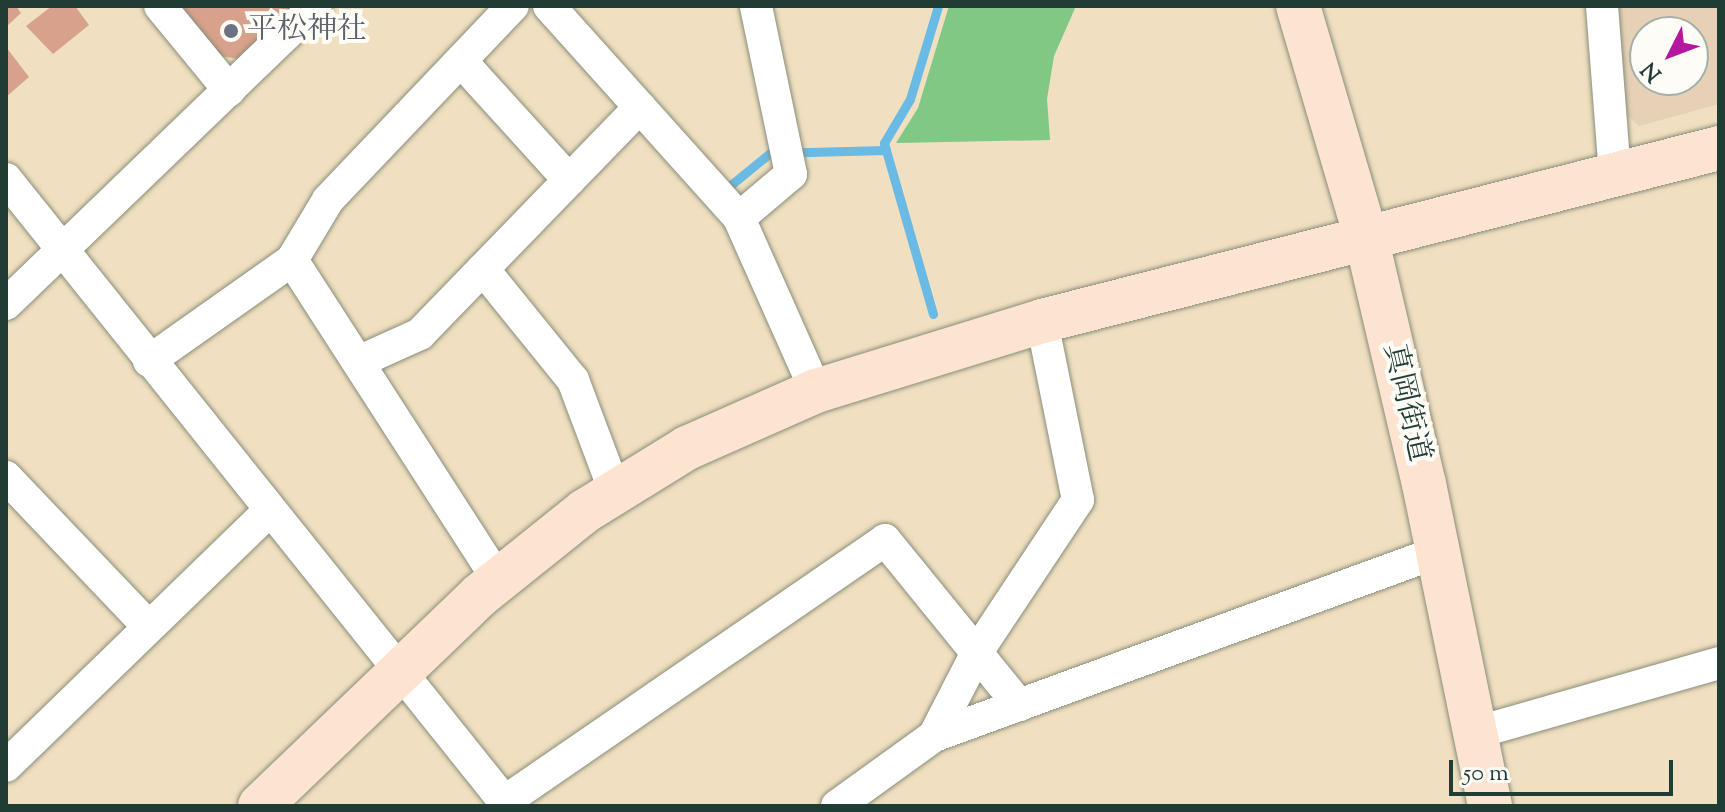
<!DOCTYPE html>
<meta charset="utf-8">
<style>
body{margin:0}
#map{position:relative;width:1725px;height:812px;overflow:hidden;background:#f0dfc0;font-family:"Sorts Mill Goudy","Noto Serif JP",serif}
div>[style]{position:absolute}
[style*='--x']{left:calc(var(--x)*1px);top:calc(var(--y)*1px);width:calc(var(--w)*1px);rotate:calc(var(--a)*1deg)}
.built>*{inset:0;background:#e6d0b6}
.green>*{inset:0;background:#80c884}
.stream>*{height:9px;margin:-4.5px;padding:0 4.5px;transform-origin:4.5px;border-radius:4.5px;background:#69bae4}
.building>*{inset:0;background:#d8a18b}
.roads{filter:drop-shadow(0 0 2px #888e7a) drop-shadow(0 0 2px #888e7a)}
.street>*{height:32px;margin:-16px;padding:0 16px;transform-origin:16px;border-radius:16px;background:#fff}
.secondary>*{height:44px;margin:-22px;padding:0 22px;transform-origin:22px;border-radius:22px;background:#fde4d0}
.dots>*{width:22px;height:22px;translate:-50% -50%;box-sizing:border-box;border:4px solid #fdfcf7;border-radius:50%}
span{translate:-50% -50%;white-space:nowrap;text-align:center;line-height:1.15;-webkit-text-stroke:8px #fdfcf7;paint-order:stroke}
.worship-label{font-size:30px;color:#5b616d}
.left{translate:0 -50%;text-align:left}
.street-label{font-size:30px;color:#1f3d34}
.frame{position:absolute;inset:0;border:8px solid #1f3d34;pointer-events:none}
.north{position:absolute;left:1629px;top:16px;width:80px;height:80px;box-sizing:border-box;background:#fdfcf7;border:2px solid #a4b0a9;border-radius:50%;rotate:228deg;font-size:22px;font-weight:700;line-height:32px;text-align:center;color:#1f3d34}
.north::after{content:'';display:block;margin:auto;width:28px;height:36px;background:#b5179e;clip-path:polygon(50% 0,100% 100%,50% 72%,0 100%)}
.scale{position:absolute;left:1449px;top:760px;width:224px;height:36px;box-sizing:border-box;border:4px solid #1f3d34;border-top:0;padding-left:10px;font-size:24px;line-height:28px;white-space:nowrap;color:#1f3d34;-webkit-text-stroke:6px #fdfcf7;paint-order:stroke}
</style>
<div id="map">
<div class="built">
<div style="clip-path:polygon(evenodd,1616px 6px,1719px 6px,1719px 104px,1639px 126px,1622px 111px,1616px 6px,1645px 32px,1693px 32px,1693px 80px,1645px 80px,1645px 32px)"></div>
</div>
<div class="green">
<div style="clip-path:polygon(949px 6px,1076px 6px,1054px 56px,1047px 99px,1050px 140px,896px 143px,918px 108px)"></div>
</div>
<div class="stream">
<div style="--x:732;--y:184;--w:49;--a:-39.2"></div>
<div style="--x:770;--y:153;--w:116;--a:-1.5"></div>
<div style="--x:933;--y:314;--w:178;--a:-106"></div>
<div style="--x:884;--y:143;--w:51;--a:-59.4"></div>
<div style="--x:910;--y:99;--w:97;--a:-73.2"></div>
</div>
<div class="building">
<div style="clip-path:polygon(6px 6px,16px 6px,21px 13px,6px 27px)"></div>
<div style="clip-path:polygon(52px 6px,75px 6px,89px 25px,53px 54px,26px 26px)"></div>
<div style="clip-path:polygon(174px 6px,295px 6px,239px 59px,214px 55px)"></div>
<div style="clip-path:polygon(6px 47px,29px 77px,6px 97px)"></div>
</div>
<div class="roads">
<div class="street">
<div style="--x:160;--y:6;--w:109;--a:50.6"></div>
<div style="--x:549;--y:6;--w:285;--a:48.1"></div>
<div style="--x:739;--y:218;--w:189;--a:66"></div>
<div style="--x:1602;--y:6;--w:169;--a:85.6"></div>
<div style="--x:461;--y:61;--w:161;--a:47.8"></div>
<div style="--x:6;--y:179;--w:803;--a:51.32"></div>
<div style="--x:739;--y:218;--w:68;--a:-40.2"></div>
<div style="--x:791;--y:174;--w:172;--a:-101.8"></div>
<div style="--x:292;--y:260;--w:70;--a:-59"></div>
<div style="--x:328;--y:200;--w:268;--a:-46.4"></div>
<div style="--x:483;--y:269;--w:143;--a:51"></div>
<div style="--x:573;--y:380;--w:120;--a:69.4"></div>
<div style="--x:6;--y:304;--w:430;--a:-43.9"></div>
<div style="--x:149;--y:361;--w:175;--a:-35.2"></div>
<div style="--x:292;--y:260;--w:381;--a:57.2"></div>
<div style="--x:358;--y:362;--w:68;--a:-24.3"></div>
<div style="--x:420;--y:334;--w:316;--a:-45.9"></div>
<div style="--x:6;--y:477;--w:207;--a:46.4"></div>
<div style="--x:1475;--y:733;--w:254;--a:-16"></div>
<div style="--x:934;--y:736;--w:537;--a:-20.06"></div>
<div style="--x:6;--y:766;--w:365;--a:-44.1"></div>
<div style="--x:504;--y:802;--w:462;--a:-34.5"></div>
<div style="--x:885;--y:540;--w:213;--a:50.9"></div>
<div style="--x:837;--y:806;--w:120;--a:-35.8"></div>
<div style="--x:934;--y:736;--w:98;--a:-62.7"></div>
<div style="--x:979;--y:649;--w:179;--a:-56.4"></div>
<div style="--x:1078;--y:500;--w:183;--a:-101.4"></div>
</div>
<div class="secondary">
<div style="--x:1298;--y:6;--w:241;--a:73.6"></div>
<div style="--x:1366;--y:237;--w:254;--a:76.8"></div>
<div style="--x:1424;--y:484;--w:329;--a:78.4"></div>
<div style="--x:260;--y:806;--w:305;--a:-43.8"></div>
<div style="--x:480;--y:595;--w:134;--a:-38.7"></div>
<div style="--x:585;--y:511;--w:120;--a:-31.7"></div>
<div style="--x:687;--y:448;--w:141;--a:-23.8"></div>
<div style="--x:816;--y:391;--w:237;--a:-17.2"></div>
<div style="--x:1042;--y:321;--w:699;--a:-14.33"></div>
</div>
</div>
<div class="dots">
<div style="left:231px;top:31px;background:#6b7280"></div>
</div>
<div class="worship-label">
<span class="left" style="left:247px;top:31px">平松神社</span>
</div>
<div class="street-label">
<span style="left:1405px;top:403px;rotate:77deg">真岡街道</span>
</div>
<div class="frame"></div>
<div class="north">N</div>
<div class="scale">50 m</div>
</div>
